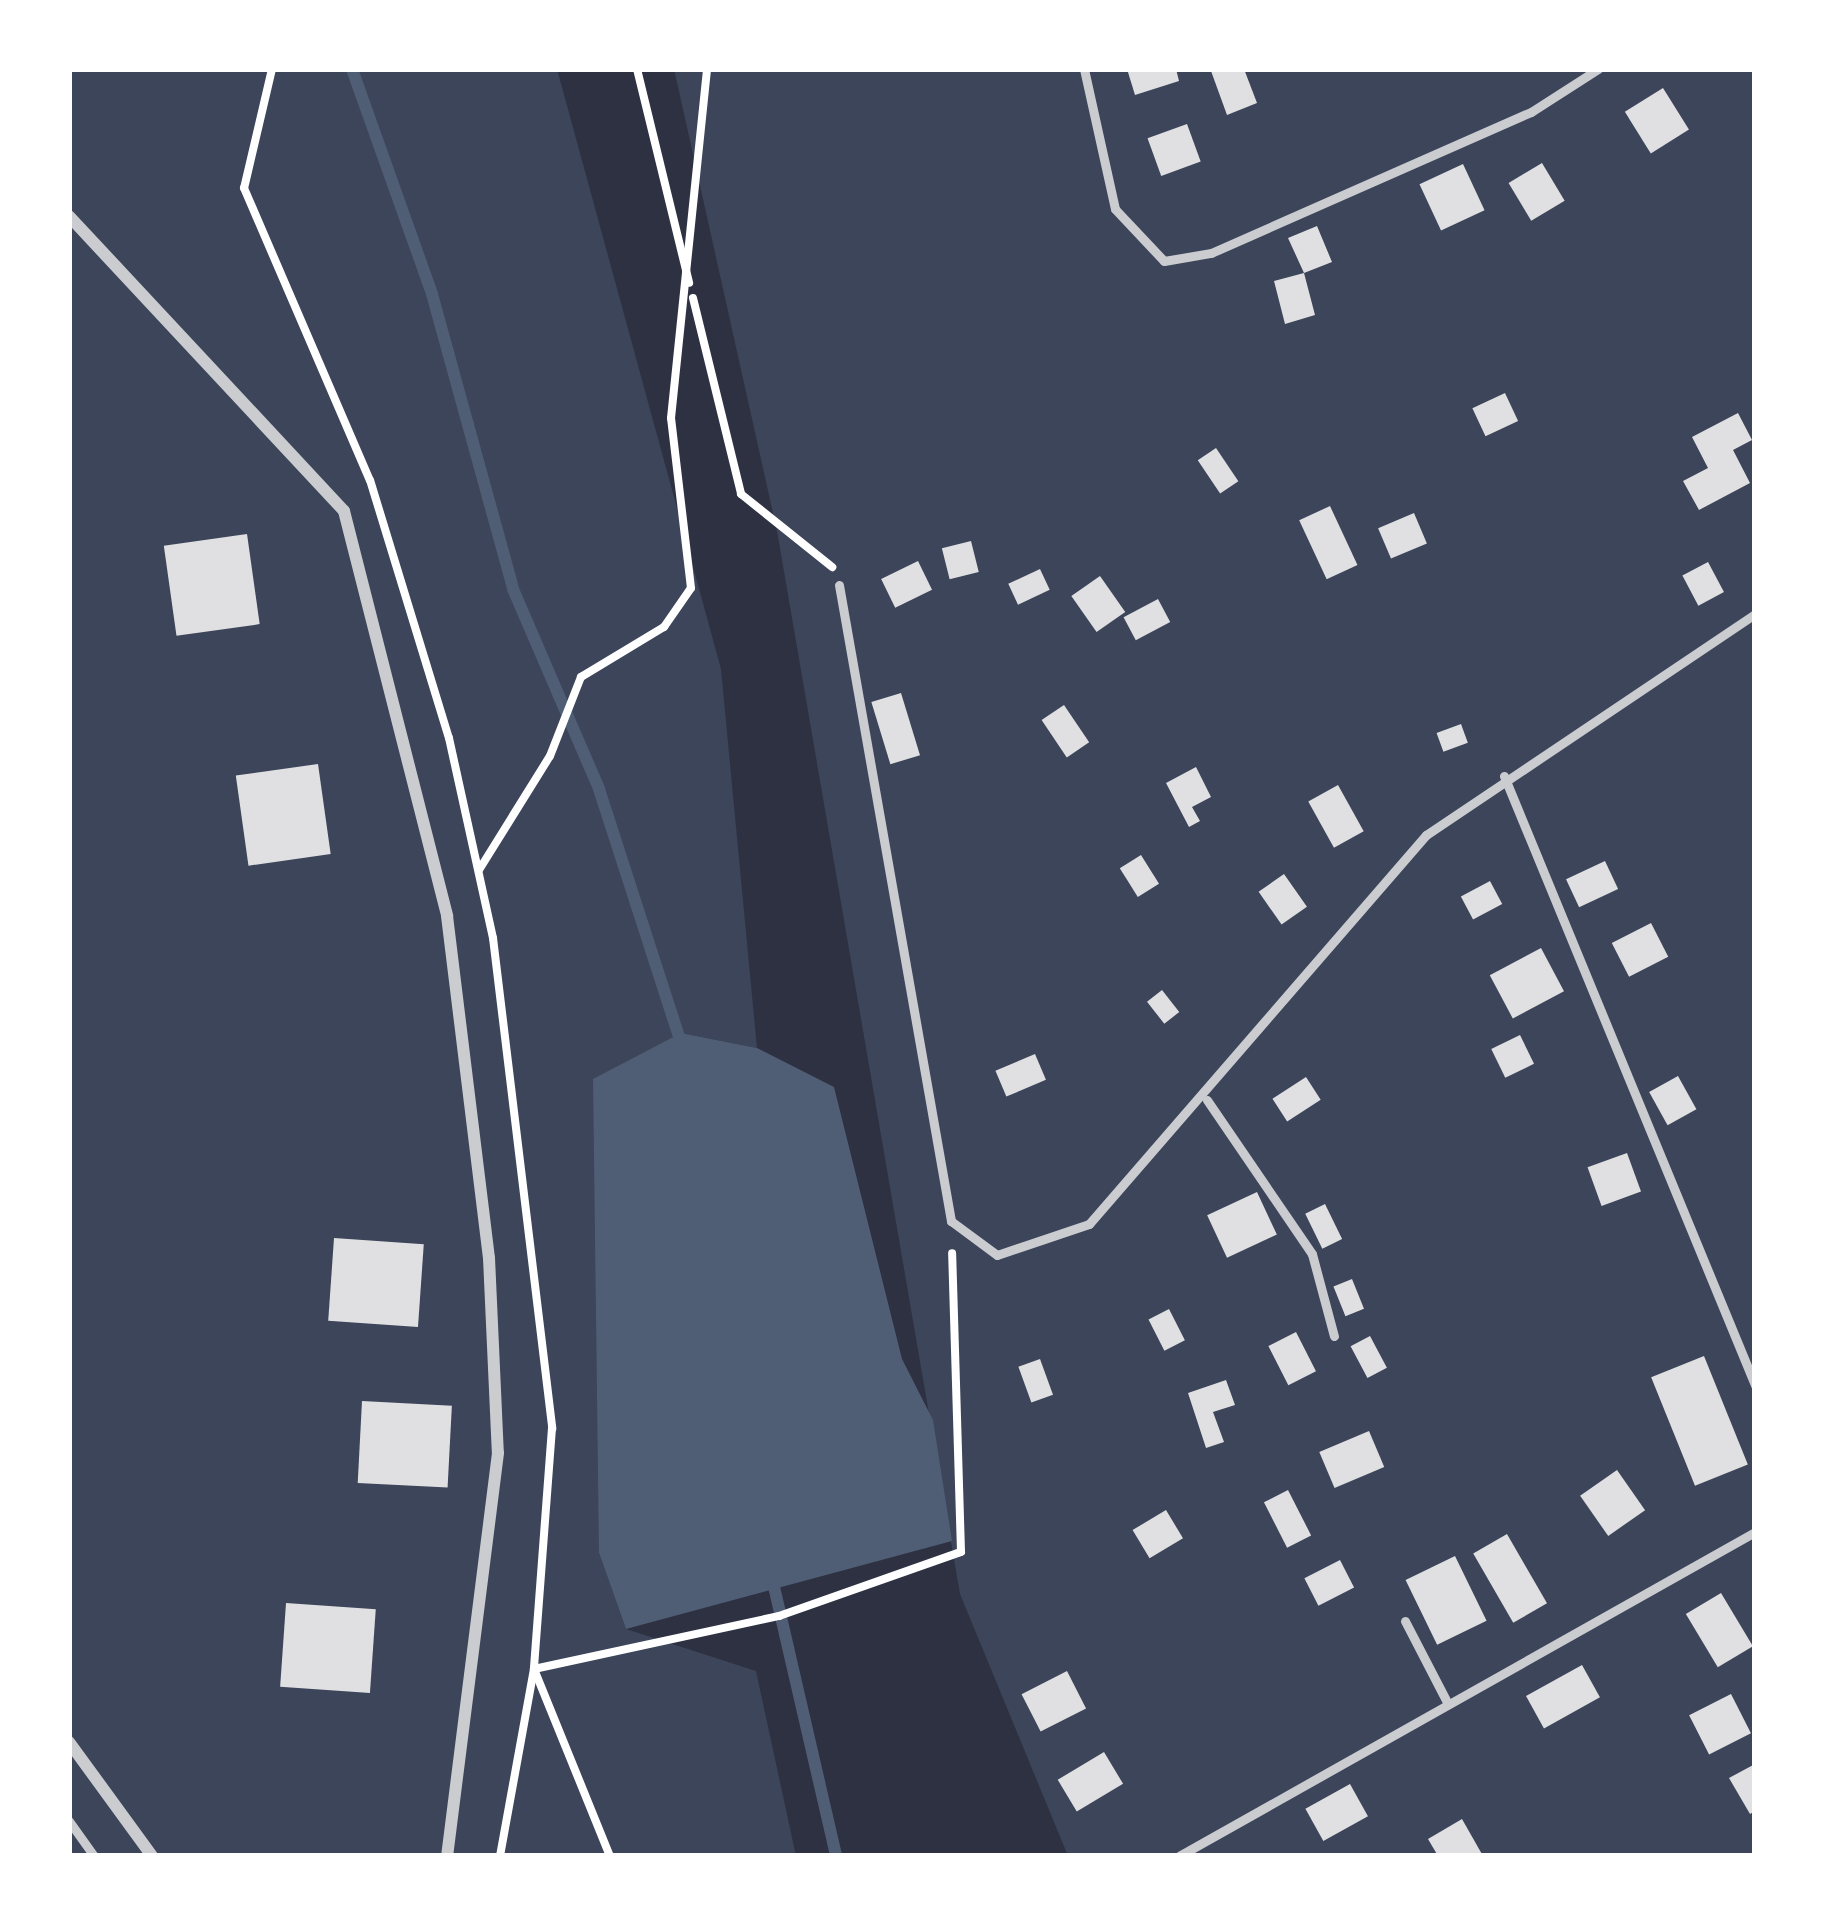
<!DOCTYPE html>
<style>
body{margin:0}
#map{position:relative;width:1824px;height:1925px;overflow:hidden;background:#2d3142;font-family:"IBM Plex Serif",serif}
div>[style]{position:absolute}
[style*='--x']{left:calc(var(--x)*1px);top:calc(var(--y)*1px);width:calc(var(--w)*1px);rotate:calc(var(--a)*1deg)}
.green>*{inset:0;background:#3c4559}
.water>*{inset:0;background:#4f5d75}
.stream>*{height:12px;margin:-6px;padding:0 6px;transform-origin:6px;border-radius:6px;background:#4f5d75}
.building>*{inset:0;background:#e0e0e3;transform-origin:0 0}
.path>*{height:8px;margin:-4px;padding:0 4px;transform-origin:4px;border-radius:4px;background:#fff}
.service>*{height:9px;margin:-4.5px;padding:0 4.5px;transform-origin:4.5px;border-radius:4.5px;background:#caccd0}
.minor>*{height:12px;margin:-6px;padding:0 6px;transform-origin:6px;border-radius:6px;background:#caccd0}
span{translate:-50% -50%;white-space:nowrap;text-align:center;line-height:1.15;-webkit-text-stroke:12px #fff;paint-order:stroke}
.frame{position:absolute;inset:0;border:72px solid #fff;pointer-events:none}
</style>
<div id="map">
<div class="green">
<div style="clip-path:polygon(69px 69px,557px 69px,721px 669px,757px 1048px,681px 1033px,599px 1553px,626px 1629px,756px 1671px,796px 1856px,69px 1856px)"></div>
<div style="clip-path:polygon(674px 69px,1755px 69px,1755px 1856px,1068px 1856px,960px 1594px,777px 531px)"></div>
</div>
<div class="water">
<div style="clip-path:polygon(681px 1033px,757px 1048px,834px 1087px,902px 1359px,933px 1420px,952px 1541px,626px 1629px,599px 1553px,593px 1079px)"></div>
</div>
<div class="stream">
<div style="--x:352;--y:69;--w:239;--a:70.4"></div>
<div style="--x:432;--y:294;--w:306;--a:74.6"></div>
<div style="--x:513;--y:589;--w:218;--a:66.7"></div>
<div style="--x:599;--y:789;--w:273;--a:72.1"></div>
<div style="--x:772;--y:1578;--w:285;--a:77"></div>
</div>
<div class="building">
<div style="clip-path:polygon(1127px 69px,1176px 69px,1179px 81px,1135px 95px)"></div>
<div style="clip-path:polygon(1244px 69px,1257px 103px,1227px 115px,1211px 71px)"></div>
<div style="left:1663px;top:88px;width:49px;height:45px;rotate:58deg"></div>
<div style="left:1187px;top:124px;width:40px;height:42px;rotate:70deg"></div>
<div style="left:1542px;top:163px;width:44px;height:39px;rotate:59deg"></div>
<div style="left:1463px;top:164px;width:51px;height:48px;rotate:65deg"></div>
<div style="clip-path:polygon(1317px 226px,1332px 262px,1304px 273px,1315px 315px,1285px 324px,1274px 281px,1304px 273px,1288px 238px)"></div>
<div style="left:1505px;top:393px;width:31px;height:36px;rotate:65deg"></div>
<div style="clip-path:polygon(1738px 413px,1752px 440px,1733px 450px,1750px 483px,1699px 510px,1683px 481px,1708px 468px,1692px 437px)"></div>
<div style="left:1216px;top:448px;width:40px;height:22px;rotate:56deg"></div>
<div style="left:1330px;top:506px;width:65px;height:34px;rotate:65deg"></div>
<div style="left:1414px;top:513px;width:33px;height:39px;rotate:67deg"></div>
<div style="left:247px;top:534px;width:91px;height:84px;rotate:82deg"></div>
<div style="left:971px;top:541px;width:32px;height:30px;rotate:76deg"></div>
<div style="left:918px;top:561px;width:32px;height:41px;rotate:64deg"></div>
<div style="left:1708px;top:562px;width:34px;height:29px;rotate:62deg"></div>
<div style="left:1040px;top:569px;width:23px;height:35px;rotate:65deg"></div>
<div style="left:1100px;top:576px;width:44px;height:35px;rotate:55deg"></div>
<div style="left:1158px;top:599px;width:26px;height:39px;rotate:62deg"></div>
<div style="left:901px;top:693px;width:65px;height:31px;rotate:73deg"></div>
<div style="left:1064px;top:705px;width:45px;height:27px;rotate:56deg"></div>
<div style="left:1461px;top:724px;width:20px;height:26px;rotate:70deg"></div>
<div style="left:318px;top:764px;width:91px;height:83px;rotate:82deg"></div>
<div style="clip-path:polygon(1196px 767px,1211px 797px,1192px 807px,1200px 821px,1189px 827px,1166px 783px)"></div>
<div style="left:1338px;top:785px;width:53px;height:34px;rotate:61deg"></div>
<div style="left:1141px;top:855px;width:34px;height:25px;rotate:58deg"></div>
<div style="left:1605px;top:861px;width:31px;height:43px;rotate:65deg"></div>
<div style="left:1284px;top:874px;width:40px;height:31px;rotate:55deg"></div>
<div style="left:1490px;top:881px;width:26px;height:33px;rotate:62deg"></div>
<div style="left:1651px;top:923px;width:38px;height:44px;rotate:63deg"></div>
<div style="left:1541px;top:948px;width:49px;height:58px;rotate:62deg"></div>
<div style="left:1162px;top:990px;width:28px;height:19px;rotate:52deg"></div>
<div style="left:1520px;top:1035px;width:32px;height:32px;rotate:64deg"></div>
<div style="left:1035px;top:1054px;width:28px;height:43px;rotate:67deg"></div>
<div style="left:1678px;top:1076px;width:38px;height:33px;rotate:61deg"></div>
<div style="left:1306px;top:1077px;width:27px;height:40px;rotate:57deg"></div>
<div style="left:1627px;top:1153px;width:41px;height:42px;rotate:70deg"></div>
<div style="left:1257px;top:1192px;width:47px;height:55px;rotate:65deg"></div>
<div style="left:1325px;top:1204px;width:39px;height:22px;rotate:64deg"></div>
<div style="left:334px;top:1238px;width:90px;height:83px;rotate:4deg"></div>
<div style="left:1352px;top:1279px;width:32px;height:20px;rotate:68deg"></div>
<div style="left:1169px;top:1309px;width:35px;height:23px;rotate:63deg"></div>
<div style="left:1296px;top:1332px;width:44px;height:31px;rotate:63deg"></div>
<div style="left:1370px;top:1336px;width:36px;height:22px;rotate:62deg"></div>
<div style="left:1704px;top:1356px;width:117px;height:57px;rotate:68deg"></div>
<div style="left:1040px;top:1359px;width:38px;height:23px;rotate:70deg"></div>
<div style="clip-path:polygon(1226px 1380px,1235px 1405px,1213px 1412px,1224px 1442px,1206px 1448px,1188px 1393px)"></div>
<div style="left:362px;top:1401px;width:90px;height:82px;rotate:3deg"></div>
<div style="left:1369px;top:1431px;width:39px;height:54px;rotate:67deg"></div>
<div style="left:1617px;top:1470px;width:49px;height:45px;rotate:55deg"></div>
<div style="left:1288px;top:1490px;width:51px;height:27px;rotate:63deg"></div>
<div style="left:1166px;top:1510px;width:33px;height:39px;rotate:59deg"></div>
<div style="left:1507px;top:1534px;width:80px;height:39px;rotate:60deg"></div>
<div style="left:1455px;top:1556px;width:72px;height:55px;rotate:64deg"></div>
<div style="left:1340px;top:1560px;width:31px;height:40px;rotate:63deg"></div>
<div style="left:1721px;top:1593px;width:62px;height:41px;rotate:59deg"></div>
<div style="left:286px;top:1603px;width:90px;height:84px;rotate:4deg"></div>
<div style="left:1582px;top:1665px;width:37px;height:64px;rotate:61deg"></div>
<div style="left:1067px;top:1671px;width:42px;height:51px;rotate:63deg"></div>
<div style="left:1731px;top:1694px;width:44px;height:47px;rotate:63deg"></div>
<div style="left:1104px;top:1752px;width:37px;height:54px;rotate:59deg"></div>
<div style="clip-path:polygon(1755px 1764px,1755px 1811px,1750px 1814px,1729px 1778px)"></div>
<div style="left:1350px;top:1784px;width:37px;height:51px;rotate:61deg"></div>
<div style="clip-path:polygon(1462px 1819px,1483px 1856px,1438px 1856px,1428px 1839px)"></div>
</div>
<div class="path">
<div style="--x:272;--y:69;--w:122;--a:103.2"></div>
<div style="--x:244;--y:188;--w:318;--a:66.7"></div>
<div style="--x:370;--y:480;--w:270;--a:73"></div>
<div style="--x:449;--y:738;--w:205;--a:77.6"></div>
<div style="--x:493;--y:938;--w:494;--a:83.1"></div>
<div style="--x:552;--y:1428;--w:242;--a:94.3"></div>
<div style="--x:534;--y:1669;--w:202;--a:67.9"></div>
<div style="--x:637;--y:69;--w:220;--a:76.3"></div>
<div style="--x:693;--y:298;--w:202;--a:76.2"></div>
<div style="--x:741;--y:494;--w:117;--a:38.7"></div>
<div style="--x:479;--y:870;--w:134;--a:-58.1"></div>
<div style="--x:550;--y:756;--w:85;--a:-68.6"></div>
<div style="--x:581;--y:677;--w:97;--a:-31.1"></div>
<div style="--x:664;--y:627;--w:47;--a:-55.3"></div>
<div style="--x:691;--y:588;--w:171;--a:-96.7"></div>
<div style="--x:671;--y:418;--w:351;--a:-84.1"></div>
<div style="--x:500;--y:1856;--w:190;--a:-79.7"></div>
<div style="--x:534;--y:1669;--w:251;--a:-12.2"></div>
<div style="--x:779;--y:1616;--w:193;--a:-19.4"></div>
<div style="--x:961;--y:1552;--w:299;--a:-91.7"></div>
</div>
<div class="service">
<div style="--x:1084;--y:69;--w:143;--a:77.5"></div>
<div style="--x:1115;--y:209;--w:71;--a:46.7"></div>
<div style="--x:1164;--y:261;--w:48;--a:-9.7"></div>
<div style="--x:1211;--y:253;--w:350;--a:-23.8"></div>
<div style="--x:1531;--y:112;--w:80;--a:-32.7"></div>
<div style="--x:839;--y:585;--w:646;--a:80.01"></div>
<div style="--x:951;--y:1221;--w:57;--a:36.5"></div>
<div style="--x:997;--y:1255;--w:97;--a:-18.6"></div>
<div style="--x:1089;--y:1224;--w:515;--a:-49.1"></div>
<div style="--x:1426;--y:835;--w:396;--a:-33.9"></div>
<div style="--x:1504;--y:776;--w:659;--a:67.6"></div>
<div style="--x:1207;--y:1100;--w:186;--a:55.7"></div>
<div style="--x:1312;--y:1254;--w:85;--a:75"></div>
<div style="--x:1405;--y:1621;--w:93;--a:62.6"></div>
<div style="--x:69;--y:1821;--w:43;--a:54.5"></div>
<div style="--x:1179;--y:1856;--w:661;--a:-29.36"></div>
</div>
<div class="minor">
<div style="--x:69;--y:216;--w:403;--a:47"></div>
<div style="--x:344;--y:511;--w:418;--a:75.7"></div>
<div style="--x:447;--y:916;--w:345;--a:83"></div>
<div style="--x:489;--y:1258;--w:195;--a:87.4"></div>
<div style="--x:498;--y:1453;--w:406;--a:97.2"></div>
<div style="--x:69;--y:1742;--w:141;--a:53.9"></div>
</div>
<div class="frame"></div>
</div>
